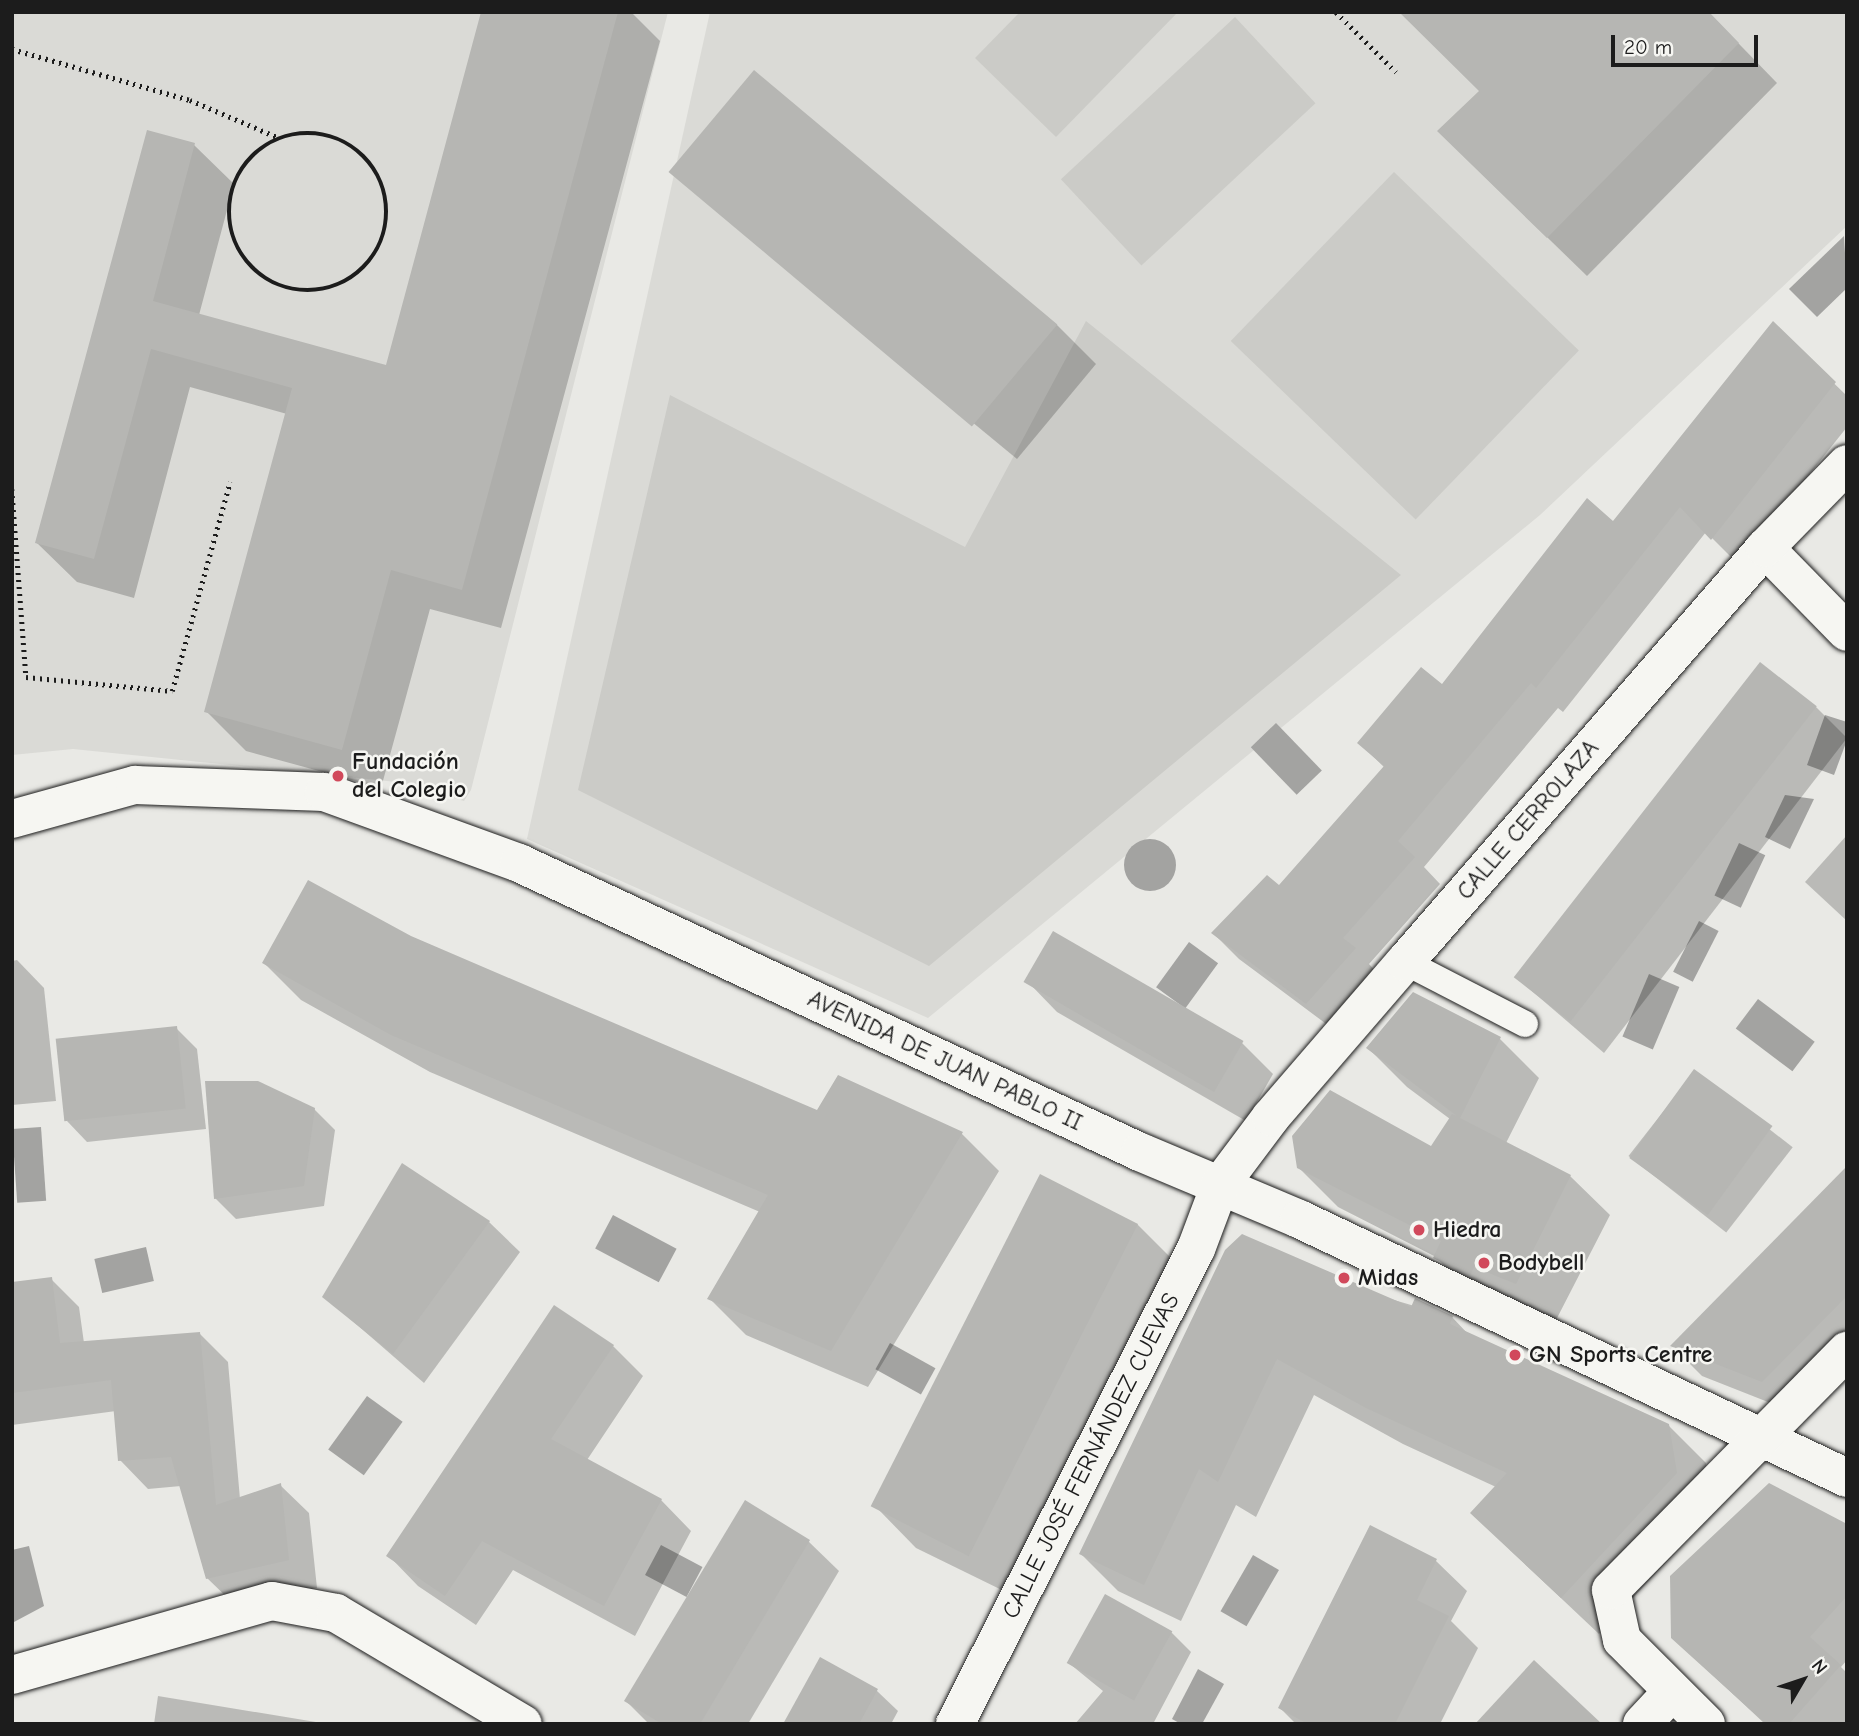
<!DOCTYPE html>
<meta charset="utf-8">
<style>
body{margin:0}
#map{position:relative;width:1859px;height:1736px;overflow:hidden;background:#e9e9e5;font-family:"Comic Neue",sans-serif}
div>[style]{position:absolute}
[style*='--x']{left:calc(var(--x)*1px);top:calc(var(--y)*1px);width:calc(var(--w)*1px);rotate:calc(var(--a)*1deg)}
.built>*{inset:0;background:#dadad6}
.green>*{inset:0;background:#cbcbc7;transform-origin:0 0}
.water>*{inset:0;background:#a3a3a1;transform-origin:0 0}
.round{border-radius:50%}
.shadow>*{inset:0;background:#0003;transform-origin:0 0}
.building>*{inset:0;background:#b6b6b3;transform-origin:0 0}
.path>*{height:4.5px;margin-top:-2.25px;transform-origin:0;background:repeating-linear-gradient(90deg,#1c1c1c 0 2px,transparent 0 7px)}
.path>.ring{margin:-2.25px;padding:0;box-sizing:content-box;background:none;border:4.5px solid #1c1c1c;border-radius:50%}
.roads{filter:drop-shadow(0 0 2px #1c1c1c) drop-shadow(0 0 2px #1c1c1c)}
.lane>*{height:26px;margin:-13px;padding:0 13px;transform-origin:13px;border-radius:13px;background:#f6f6f2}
.street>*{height:38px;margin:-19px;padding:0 19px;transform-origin:19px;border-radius:19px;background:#f6f6f2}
.dots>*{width:19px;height:19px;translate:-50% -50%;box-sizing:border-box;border:4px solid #f6f6f2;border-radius:50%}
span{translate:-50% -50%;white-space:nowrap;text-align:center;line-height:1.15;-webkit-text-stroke:5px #f6f6f2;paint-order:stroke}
.poi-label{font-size:24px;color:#1c1c1c;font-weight:700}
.left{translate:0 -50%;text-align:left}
.street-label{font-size:24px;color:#1c1c1c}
.frame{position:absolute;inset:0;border:14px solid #1c1c1c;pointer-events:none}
.north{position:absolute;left:1768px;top:1645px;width:70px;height:70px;-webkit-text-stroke:5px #f6f6f2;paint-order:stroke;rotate:51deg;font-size:19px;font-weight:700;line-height:28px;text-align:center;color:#1c1c1c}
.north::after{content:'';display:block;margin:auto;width:24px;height:32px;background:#1c1c1c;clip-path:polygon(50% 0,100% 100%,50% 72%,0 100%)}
.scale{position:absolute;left:1611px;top:35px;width:147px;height:32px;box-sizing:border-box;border:4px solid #1c1c1c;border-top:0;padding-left:9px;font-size:21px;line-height:24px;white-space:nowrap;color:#1c1c1c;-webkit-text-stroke:5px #f6f6f2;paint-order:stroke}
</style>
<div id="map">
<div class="built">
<div style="clip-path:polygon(12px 12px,668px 12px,471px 790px,464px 801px,397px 782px,73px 749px,12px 755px)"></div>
<div style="clip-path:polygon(710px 12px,1847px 12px,1847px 226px,1540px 515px,928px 1018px,527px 839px)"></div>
</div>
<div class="green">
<div style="clip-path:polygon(1020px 12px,1178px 12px,1056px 137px,975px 58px)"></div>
<div style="left:1235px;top:17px;width:118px;height:238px;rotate:47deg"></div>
<div style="left:1394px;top:172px;width:257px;height:235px;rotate:44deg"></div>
<div style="clip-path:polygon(1086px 321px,1401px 575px,929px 966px,578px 790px,670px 395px,965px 547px)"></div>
</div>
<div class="water">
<div style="clip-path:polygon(1844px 236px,1847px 288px,1817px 317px,1789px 289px)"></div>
<div style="clip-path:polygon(1825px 715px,1847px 722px,1847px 740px,1834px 775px,1807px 765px)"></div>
<div style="left:1276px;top:723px;width:66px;height:35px;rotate:46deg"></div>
<div style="clip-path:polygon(1785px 795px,1814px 799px,1790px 849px,1765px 837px)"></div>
<div class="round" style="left:1124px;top:839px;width:52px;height:52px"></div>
<div style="left:1739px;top:843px;width:29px;height:58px;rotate:25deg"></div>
<div style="left:1699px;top:921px;width:22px;height:57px;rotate:27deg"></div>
<div style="left:1189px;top:942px;width:36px;height:56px;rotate:36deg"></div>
<div style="left:1649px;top:974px;width:33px;height:68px;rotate:23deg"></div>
<div style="left:1758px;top:999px;width:71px;height:37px;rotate:37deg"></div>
<div style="left:41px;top:1127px;width:74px;height:29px;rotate:86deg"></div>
<div style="left:613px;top:1215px;width:72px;height:38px;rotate:28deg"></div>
<div style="left:146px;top:1247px;width:35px;height:53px;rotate:77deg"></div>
<div style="left:890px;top:1343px;width:52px;height:30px;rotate:29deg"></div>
<div style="left:367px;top:1396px;width:44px;height:66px;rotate:36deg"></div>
<div style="left:661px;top:1545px;width:47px;height:34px;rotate:28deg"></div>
<div style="clip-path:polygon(29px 1546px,44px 1606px,14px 1622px,12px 1550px)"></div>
<div style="left:1253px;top:1555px;width:30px;height:65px;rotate:30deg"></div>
<div style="clip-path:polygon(1198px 1669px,1224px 1684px,1202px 1724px,1181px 1724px,1172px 1719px)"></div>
</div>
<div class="shadow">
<div style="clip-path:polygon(483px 12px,631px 12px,660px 41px,501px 628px,430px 609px,381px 788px,246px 751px,206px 711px,287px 414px,190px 387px,134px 598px,77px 582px,37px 543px,194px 145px,234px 184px,199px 315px,387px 367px)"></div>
<div style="clip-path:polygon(1708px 12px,1777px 83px,1587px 276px,1479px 171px)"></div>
<div style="clip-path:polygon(754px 73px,1057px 325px,1096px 364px,1017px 459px,738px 229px,699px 189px)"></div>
<div style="clip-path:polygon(1773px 324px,1847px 396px,1847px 427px,1738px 564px,1706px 532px,1563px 712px,1558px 708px,1424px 867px,1440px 884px,1369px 964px,1380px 976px,1333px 1029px,1239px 959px,1213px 933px,1279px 887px,1385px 768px,1359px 743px,1442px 686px,1613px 523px)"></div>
<div style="clip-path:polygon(1760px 664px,1816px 707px,1847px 738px,1604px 1053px,1518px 979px)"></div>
<div style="clip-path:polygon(1847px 835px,1847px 921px,1805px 882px)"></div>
<div style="clip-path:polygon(410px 938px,818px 1112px,962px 1134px,999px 1171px,868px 1387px,746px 1335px,709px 1298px,760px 1212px,430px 1072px,301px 1000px,264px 963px)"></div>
<div style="clip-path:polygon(17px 960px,44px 988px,56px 1101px,12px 1105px,12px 961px)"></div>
<div style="clip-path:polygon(1027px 981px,1242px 1043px,1273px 1074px,1246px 1121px,1057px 1012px)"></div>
<div style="clip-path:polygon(1414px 995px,1500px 1039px,1539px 1078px,1506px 1143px,1570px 1176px,1610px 1215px,1555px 1322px,1474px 1297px,1436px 1257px,1338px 1207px,1298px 1167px,1432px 1149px,1450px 1119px,1407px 1087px,1368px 1048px)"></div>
<div style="clip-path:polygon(176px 1028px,197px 1049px,206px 1129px,87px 1142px,67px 1121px)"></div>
<div style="left:1695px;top:1071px;width:124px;height:108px;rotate:38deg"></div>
<div style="clip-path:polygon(314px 1109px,335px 1130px,324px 1206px,236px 1219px,215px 1198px)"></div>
<div style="clip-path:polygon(1847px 1169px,1847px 1357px,1793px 1412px,1702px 1376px,1672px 1346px)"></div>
<div style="clip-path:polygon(489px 1222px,520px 1252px,424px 1383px,325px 1297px)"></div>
<div style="clip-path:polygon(1137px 1224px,1176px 1263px,1012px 1595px,916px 1548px,877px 1508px)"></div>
<div style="clip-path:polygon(1227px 1251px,1452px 1317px,1469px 1335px,1668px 1425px,1706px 1463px,1714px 1511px,1599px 1634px,1510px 1550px,1496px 1487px,1403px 1444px,1314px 1395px,1256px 1517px,1236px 1505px,1181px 1621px,1118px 1591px,1081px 1554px)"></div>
<div style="clip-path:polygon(51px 1279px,79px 1307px,84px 1343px,200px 1334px,228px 1362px,240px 1499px,280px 1485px,309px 1513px,317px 1588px,236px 1606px,207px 1578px,181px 1486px,148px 1489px,120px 1460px,116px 1411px,12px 1425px,12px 1284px)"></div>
<div style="clip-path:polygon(613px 1346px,643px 1376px,587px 1460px,661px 1500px,691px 1531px,635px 1636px,513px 1570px,476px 1625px,418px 1586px,388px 1555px)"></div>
<div style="clip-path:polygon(1847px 1526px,1847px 1660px,1841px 1667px,1847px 1673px,1847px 1723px,1765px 1724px,1672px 1637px)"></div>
<div style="clip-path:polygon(1371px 1528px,1436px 1561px,1467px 1591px,1451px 1621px,1478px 1648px,1440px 1724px,1296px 1724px,1280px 1708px)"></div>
<div style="clip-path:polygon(808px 1541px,839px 1571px,748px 1724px,649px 1724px,626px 1701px)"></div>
<div style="clip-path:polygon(1171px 1632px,1191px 1652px,1153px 1724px,1075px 1724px,1103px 1691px,1070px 1664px)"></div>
<div style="clip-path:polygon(821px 1659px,877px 1691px,898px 1711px,891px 1724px,785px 1724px)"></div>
<div style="clip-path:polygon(158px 1696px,328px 1724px,154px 1724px)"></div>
</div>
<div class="building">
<div style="clip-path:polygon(481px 12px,618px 12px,462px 590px,391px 570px,342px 750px,204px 712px,292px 388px,151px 349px,94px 559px,35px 543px,147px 130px,195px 143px,153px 301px,386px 365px)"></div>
<div style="clip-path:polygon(1399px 12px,1709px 12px,1739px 43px,1547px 238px,1437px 131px,1479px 91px)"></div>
<div style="left:754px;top:70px;width:396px;height:133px;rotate:40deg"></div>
<div style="clip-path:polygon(1773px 321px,1836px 382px,1711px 540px,1680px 507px,1536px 688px,1531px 683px,1398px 841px,1415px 857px,1343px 938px,1356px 948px,1306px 1004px,1211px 933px,1267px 875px,1279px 885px,1384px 766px,1357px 743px,1421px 667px,1442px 684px,1587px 498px,1613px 521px)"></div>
<div style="left:1760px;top:662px;width:72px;height:400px;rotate:38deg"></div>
<div style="clip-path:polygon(308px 880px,411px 936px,817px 1110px,838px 1075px,963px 1132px,831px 1351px,707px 1299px,768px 1195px,391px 1035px,262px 963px)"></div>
<div style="left:1053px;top:931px;width:220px;height:59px;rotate:30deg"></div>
<div style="clip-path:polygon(1413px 992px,1501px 1037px,1460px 1118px,1571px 1175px,1516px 1284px,1474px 1267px,1470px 1276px,1433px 1258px,1441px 1241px,1297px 1168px,1292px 1136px,1330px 1090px,1431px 1146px,1452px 1114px,1457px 1116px,1366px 1048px)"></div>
<div style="left:177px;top:1026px;width:83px;height:122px;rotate:84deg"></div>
<div style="left:1694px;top:1069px;width:97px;height:110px;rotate:36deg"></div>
<div style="clip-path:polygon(205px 1081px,258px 1081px,315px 1108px,304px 1186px,214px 1199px)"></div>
<div style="clip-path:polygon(402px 1163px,490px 1221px,393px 1354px,322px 1297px)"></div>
<div style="clip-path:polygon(1847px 1166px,1847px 1296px,1762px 1382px,1670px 1346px)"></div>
<div style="left:1040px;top:1174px;width:110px;height:373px;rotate:27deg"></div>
<div style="clip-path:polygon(1242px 1234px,1411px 1307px,1415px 1298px,1453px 1316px,1450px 1324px,1669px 1424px,1677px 1473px,1561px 1598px,1470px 1513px,1507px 1473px,1366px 1408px,1277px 1359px,1218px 1482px,1199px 1469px,1144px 1585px,1079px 1554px,1225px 1250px)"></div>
<div style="clip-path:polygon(52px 1277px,60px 1343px,200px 1332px,216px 1505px,281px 1483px,289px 1560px,206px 1579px,171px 1457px,118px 1461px,111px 1380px,12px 1393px,12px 1282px)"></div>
<div style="clip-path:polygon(554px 1305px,614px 1345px,551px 1439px,662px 1499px,604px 1606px,482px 1541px,445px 1596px,386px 1556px)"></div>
<div style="clip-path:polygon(1769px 1483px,1847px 1524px,1847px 1596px,1810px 1637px,1841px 1665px,1789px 1724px,1766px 1724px,1671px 1638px,1670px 1576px)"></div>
<div style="clip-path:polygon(745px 1500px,810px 1540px,700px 1724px,662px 1724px,624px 1701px)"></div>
<div style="clip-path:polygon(1370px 1525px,1437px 1559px,1417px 1600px,1449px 1616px,1395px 1724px,1308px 1724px,1278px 1708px)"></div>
<div style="left:1105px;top:1594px;width:77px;height:79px;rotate:29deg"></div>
<div style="clip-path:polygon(820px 1657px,878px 1689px,859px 1724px,783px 1724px)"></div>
<div style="clip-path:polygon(1534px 1660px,1602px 1724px,1475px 1724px)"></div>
</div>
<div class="path">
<div style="--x:1336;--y:12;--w:85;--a:45"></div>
<div style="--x:12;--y:49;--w:185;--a:16"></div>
<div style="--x:190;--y:100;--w:95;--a:23"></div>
<div class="ring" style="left:229px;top:133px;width:153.5px;height:153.5px"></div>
<div style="--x:12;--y:489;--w:189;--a:85.7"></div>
<div style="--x:26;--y:677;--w:147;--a:5.5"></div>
<div style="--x:172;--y:691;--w:217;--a:-74.5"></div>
</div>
<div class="roads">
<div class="lane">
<div style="--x:1405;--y:962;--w:135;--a:27.3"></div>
</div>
<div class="street">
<div style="--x:1765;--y:548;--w:117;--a:45.7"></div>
<div style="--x:12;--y:819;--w:128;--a:-15.5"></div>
<div style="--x:135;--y:785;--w:189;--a:2.1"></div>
<div style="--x:324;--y:792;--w:208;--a:20"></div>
<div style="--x:519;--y:863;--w:685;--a:24.96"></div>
<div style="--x:1140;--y:1152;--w:173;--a:22.8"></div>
<div style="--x:1299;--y:1219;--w:606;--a:25.3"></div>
<div style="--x:12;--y:1675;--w:270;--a:-15.9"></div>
<div style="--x:272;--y:1601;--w:65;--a:10.6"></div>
<div style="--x:336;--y:1613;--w:217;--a:30.7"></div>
<div style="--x:955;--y:1724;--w:533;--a:-63.1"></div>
<div style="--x:1196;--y:1249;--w:68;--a:-69.4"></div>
<div style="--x:1220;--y:1185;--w:85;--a:-53.1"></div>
<div style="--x:1271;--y:1117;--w:205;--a:-49.2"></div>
<div style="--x:1405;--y:962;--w:549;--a:-48.99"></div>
<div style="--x:1765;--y:548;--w:117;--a:-45.7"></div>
<div style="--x:1642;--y:1724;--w:42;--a:-46.9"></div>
<div style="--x:1706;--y:1724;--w:119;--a:-135"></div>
<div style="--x:1622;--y:1640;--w:51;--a:-102.4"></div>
<div style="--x:1611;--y:1590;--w:336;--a:-45.4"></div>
</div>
</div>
<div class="dots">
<div style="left:338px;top:776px;background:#d1495b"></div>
<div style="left:1419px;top:1230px;background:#d1495b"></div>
<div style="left:1484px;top:1263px;background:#d1495b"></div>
<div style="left:1344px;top:1278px;background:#d1495b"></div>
<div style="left:1515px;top:1355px;background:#d1495b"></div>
</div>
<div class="poi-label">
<span class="left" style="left:352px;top:776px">Fundación<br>del Colegio</span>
<span class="left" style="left:1433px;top:1230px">Hiedra</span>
<span class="left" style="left:1498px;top:1263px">Bodybell</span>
<span class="left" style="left:1358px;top:1278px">Midas</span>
<span class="left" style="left:1529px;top:1355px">GN Sports Centre</span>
</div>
<div class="street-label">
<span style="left:1528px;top:820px;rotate:-49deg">CALLE CERROLAZA</span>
<span style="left:945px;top:1061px;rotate:25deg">AVENIDA DE JUAN PABLO II</span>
<span style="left:1091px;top:1456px;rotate:-63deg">CALLE JOSÉ FERNÁNDEZ CUEVAS</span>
</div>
<div class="frame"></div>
<div class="north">N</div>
<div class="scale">20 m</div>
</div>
